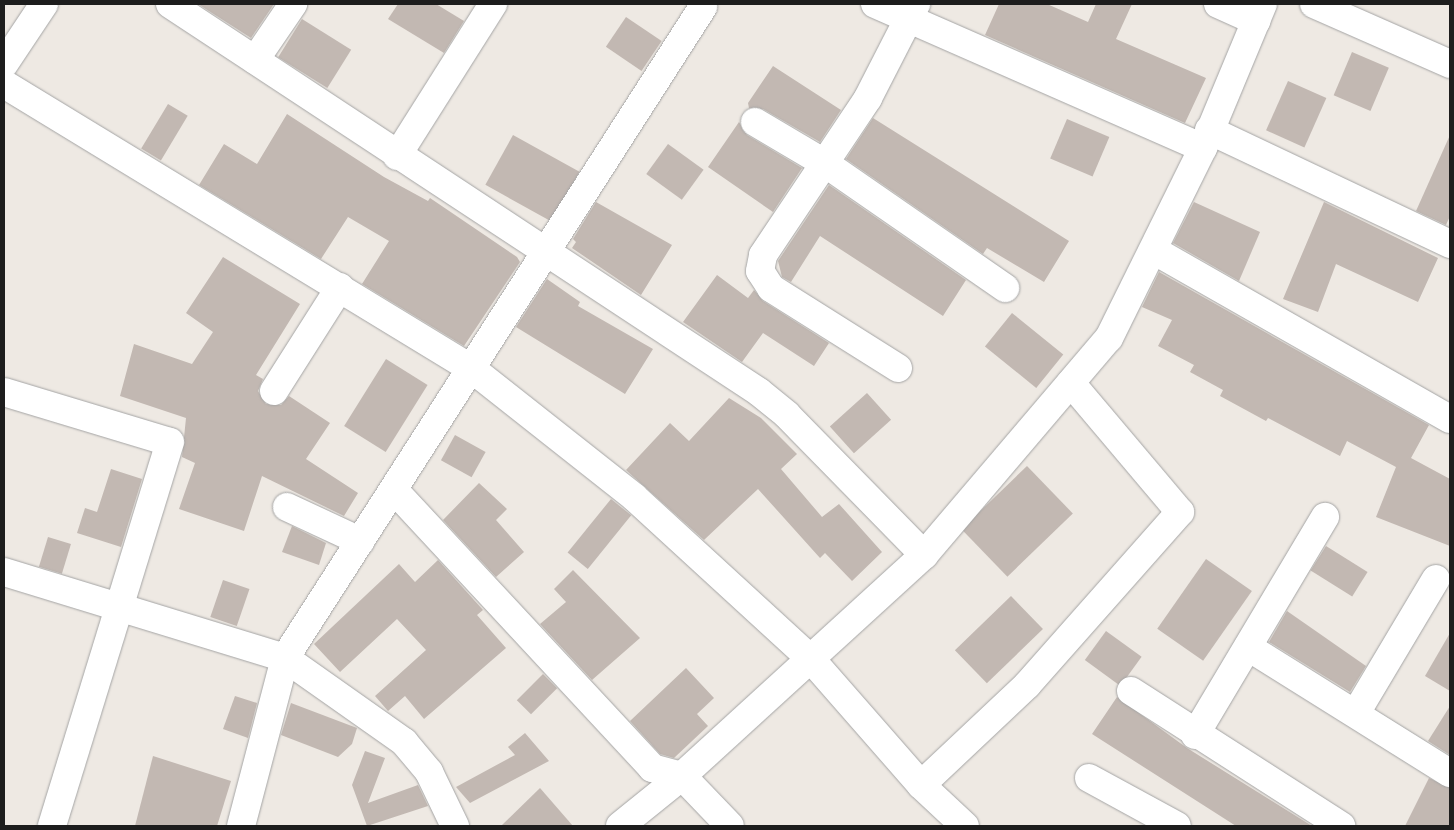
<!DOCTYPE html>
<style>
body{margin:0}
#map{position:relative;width:1454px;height:830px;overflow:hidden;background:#eee9e3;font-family:"Archivo Narrow",sans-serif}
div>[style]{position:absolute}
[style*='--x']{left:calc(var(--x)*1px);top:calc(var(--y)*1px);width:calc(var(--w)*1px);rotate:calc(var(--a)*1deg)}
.building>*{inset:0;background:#c2b8b2;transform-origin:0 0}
.roads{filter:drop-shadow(0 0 1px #a4a4a4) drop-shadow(0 0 1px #a4a4a4)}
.street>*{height:28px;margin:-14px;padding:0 14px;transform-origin:14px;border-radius:14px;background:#fff}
span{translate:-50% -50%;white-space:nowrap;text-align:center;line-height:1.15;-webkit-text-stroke:4.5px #fff;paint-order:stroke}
.frame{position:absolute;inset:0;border:5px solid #1d1d1d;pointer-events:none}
</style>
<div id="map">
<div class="building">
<div style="clip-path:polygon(198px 4px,274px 4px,251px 38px)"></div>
<div style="clip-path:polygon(398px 4px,436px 4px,464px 21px,444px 53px,388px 19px)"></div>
<div style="clip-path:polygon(999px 4px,1047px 4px,1088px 22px,1096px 4px,1132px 4px,1116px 39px,1206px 78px,1185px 123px,985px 35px)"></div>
<div style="left:626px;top:17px;width:43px;height:36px;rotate:34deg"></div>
<div style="left:302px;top:19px;width:58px;height:45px;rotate:32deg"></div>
<div style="left:1352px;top:52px;width:40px;height:47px;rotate:23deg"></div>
<div style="clip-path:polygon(773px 66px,841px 110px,820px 142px,763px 109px,749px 108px,748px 103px)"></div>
<div style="left:1288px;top:81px;width:42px;height:54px;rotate:24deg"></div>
<div style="left:168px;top:104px;width:23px;height:52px;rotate:31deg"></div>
<div style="clip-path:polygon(287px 114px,384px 177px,428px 201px,430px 198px,517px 257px,520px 262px,464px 346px,362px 284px,389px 241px,348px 217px,321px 259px,199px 185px,224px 144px,257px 164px)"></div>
<div style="clip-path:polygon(873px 118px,1069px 241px,1044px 282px,987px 248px,983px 254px,846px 159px)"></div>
<div style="left:1067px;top:119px;width:46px;height:43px;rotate:23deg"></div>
<div style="clip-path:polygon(739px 122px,747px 135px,802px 168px,773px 212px,708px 167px)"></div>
<div style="left:513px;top:135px;width:76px;height:57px;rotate:29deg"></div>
<div style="clip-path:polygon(1450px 135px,1450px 216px,1446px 225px,1416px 211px)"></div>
<div style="left:668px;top:144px;width:44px;height:37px;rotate:36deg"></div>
<div style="clip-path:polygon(829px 185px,966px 280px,943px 316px,820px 236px,791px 282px,782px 277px,778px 261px)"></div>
<div style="clip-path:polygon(596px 202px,672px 245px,641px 295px,572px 248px,576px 242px,573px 239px)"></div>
<div style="clip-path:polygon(1194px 202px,1260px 232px,1239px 281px,1173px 243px)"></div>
<div style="clip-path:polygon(1324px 202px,1438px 258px,1418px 302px,1336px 264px,1318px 312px,1283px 299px)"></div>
<div style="clip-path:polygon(223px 257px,300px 304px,256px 375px,263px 379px,258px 391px,266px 404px,281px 405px,289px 396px,330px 423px,306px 459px,358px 493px,344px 516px,262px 476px,244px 531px,179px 509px,195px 463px,182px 457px,186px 418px,120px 396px,134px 344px,192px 364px,213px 332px,186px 313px)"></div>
<div style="clip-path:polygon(1159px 272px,1429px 425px,1411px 458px,1450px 479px,1450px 546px,1376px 517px,1396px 467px,1347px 441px,1340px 456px,1268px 418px,1266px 421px,1220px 396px,1223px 390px,1190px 372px,1194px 365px,1158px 346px,1172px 320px,1142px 307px)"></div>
<div style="clip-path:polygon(717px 275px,748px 298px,754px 290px,763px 301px,829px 343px,814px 366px,763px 333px,742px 362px,683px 322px)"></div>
<div style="clip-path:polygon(547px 279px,580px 302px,578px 306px,653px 349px,625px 394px,516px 327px)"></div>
<div style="left:1012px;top:313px;width:66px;height:43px;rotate:39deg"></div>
<div style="left:386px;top:359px;width:49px;height:79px;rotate:32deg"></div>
<div style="left:867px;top:393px;width:36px;height:50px;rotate:48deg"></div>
<div style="clip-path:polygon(729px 398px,761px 418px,797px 454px,781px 469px,822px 517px,839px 504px,882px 552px,852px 581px,825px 553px,820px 558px,758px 489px,704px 540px,626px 470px,670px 423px,689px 441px)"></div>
<div style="left:455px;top:435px;width:35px;height:29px;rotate:29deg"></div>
<div style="left:1027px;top:466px;width:66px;height:91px;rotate:46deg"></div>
<div style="clip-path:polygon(111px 469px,142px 479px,121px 547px,77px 533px,85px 508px,97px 512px)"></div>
<div style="clip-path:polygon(479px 483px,507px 509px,496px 520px,524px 552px,496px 577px,443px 520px)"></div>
<div style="left:611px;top:499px;width:26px;height:69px;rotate:39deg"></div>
<div style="clip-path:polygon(292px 526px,326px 543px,319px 565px,282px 552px)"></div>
<div style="left:48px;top:537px;width:24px;height:31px;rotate:17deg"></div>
<div style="left:1326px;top:546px;width:49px;height:29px;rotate:32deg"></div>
<div style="left:1206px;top:559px;width:56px;height:85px;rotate:35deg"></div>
<div style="clip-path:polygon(438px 560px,483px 610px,477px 615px,506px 648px,424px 719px,405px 696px,388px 711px,375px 696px,426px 650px,397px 619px,340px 672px,314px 644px,399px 564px,415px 582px)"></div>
<div style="clip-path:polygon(573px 570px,640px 638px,592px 680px,540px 624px,566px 602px,554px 589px)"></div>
<div style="left:223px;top:580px;width:28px;height:39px;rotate:19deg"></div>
<div style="left:1011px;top:596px;width:46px;height:78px;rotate:46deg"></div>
<div style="clip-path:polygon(1287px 611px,1366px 666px,1350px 692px,1269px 642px)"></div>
<div style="left:1106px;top:631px;width:44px;height:36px;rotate:36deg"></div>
<div style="clip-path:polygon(1450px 633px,1450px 691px,1425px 676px)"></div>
<div style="clip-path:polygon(686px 668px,714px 698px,697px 714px,708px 726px,674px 758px,660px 754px,630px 721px)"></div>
<div style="left:543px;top:674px;width:20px;height:37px;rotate:45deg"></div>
<div style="clip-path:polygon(235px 696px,257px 703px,248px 738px,223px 729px)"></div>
<div style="clip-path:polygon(1117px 697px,1187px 748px,1312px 826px,1236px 826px,1092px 734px)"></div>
<div style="clip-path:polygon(291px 703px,357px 728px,352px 744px,338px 757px,281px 735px)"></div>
<div style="clip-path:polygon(1450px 706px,1450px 755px,1428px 741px)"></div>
<div style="clip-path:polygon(525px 733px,549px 761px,470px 803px,456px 787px,515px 755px,508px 747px)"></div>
<div style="clip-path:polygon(365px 751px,385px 758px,368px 803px,418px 785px,428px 806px,367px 826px,352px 785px)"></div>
<div style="clip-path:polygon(153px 756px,231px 781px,217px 826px,135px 826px)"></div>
<div style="clip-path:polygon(1429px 778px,1450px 788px,1450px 826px,1405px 826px)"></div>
<div style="clip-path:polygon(540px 788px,573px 826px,501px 826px)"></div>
</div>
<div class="roads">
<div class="street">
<div style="--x:170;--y:4;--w:705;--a:33.37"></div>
<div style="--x:759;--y:392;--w:36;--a:39"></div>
<div style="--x:787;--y:415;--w:196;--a:45.6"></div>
<div style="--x:875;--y:4;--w:358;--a:23.7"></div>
<div style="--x:1218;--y:4;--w:42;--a:24.1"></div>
<div style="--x:1314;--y:4;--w:149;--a:23.8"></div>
<div style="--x:255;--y:60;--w:68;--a:-55.8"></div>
<div style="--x:4;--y:64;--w:72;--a:-56.3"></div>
<div style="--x:4;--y:84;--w:548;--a:31.34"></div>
<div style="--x:472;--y:369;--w:206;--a:38.3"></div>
<div style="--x:634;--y:497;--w:239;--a:42.5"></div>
<div style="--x:810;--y:658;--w:169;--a:48.8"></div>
<div style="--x:921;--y:785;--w:60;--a:43"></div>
<div style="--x:755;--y:122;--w:82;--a:30.6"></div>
<div style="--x:826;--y:164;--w:218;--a:34.7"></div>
<div style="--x:1209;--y:130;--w:267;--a:25.3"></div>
<div style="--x:397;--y:156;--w:180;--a:-57.7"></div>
<div style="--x:1155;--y:251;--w:339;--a:29.7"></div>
<div style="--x:898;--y:368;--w:150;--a:-147.8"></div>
<div style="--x:771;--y:288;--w:20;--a:-123"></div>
<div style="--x:760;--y:271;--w:16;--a:-79"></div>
<div style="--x:763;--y:255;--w:189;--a:-56.2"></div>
<div style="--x:868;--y:98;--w:106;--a:-62.9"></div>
<div style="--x:274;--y:391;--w:123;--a:-57.6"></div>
<div style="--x:4;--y:392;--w:173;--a:16.8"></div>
<div style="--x:170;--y:442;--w:402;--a:107.1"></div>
<div style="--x:395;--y:491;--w:378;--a:47.1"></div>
<div style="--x:652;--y:768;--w:31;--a:15"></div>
<div style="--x:682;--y:776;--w:69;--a:46.2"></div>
<div style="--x:287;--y:507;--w:81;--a:25"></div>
<div style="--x:4;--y:572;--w:294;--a:17"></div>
<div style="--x:285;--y:658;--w:146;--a:35.2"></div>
<div style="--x:404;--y:742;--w:39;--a:50"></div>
<div style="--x:429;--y:772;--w:60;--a:64.3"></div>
<div style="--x:1248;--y:647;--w:238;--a:32"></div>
<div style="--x:1131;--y:691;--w:250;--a:32.7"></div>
<div style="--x:1356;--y:713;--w:156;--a:-59.2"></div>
<div style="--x:1195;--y:735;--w:254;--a:-59.2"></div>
<div style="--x:1089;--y:778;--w:100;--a:28.6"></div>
<div style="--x:921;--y:785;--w:146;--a:-43.3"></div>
<div style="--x:1027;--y:685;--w:231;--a:-48.5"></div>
<div style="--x:1180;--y:512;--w:169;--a:-130.2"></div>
<div style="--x:241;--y:826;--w:174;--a:-75.3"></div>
<div style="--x:285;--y:658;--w:774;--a:-57.3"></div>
<div style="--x:620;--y:826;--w:80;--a:-38.9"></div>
<div style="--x:682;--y:776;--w:328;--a:-42.4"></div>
<div style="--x:924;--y:555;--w:285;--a:-49.6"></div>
<div style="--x:1109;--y:338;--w:212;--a:-63.7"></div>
<div style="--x:1203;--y:148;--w:156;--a:-67.4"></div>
</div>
</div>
<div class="frame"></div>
</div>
